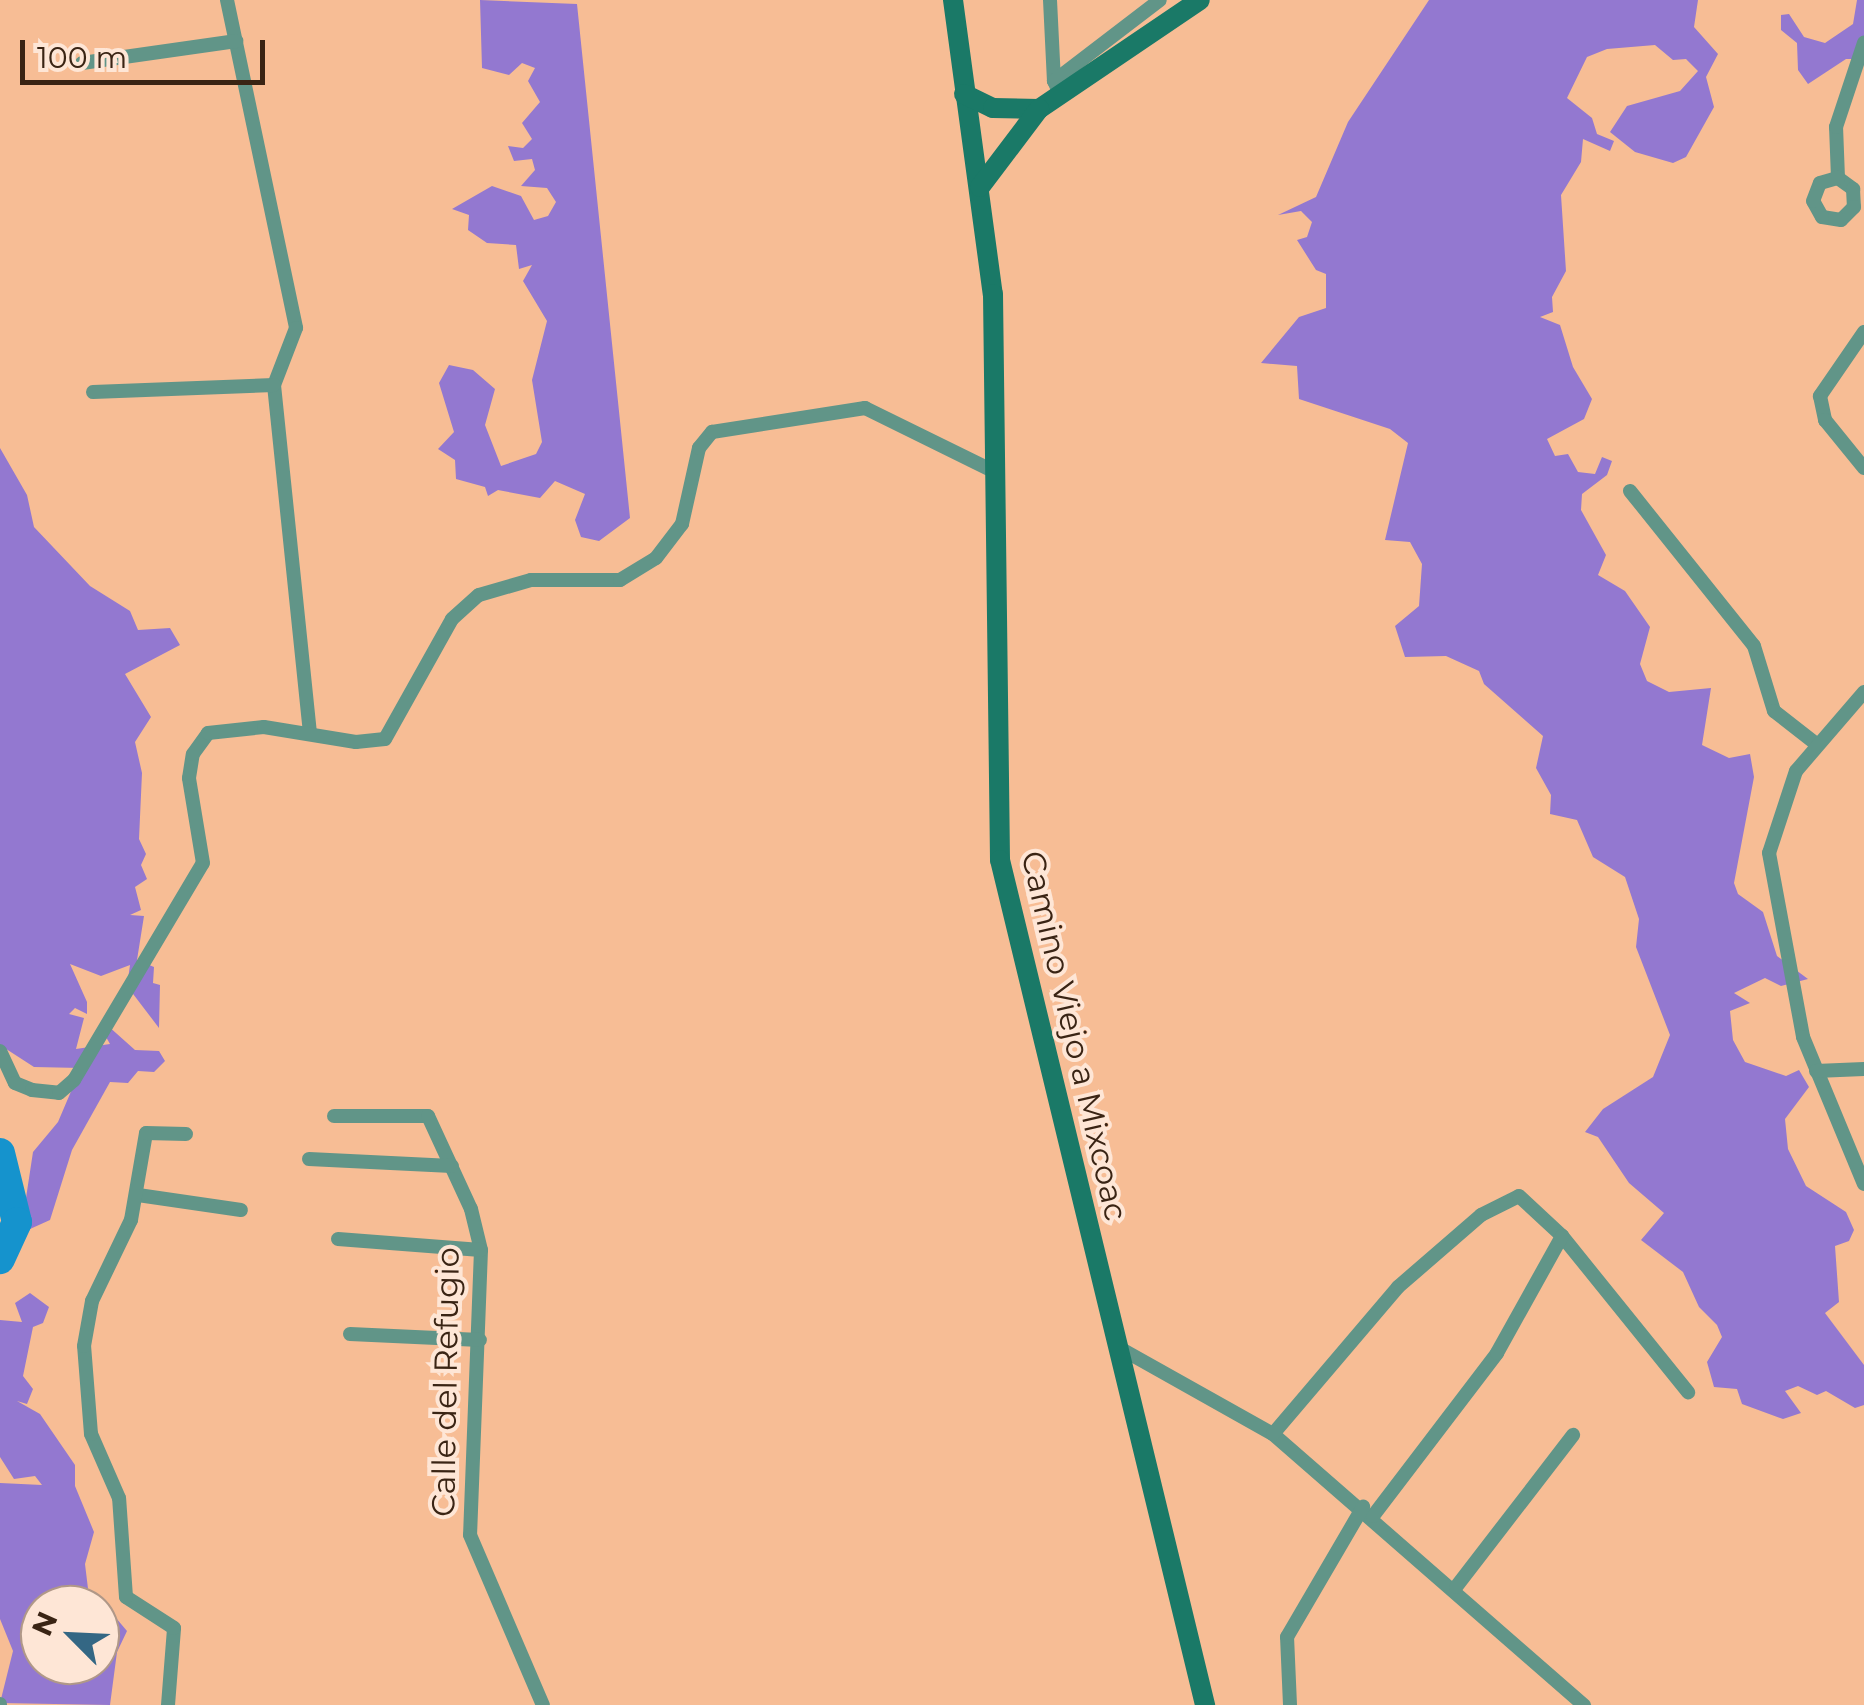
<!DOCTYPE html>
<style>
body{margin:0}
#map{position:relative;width:1864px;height:1705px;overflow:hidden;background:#f7bd95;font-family:Montserrat,sans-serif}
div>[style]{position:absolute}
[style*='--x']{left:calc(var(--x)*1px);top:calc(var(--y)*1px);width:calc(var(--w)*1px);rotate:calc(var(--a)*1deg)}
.forest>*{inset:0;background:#9378d0}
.river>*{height:30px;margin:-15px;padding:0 15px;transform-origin:15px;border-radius:15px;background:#1593cd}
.minor>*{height:14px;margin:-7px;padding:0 7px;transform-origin:7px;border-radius:7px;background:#619588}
.secondary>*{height:20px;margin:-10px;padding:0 10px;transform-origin:10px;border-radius:10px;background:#1a7967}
span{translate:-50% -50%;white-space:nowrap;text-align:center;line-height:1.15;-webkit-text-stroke:8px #fee6d6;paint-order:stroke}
.street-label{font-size:32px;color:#3a2414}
.north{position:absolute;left:20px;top:1585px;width:100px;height:100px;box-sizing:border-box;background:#fee6d6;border:2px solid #b09888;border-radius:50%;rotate:294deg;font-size:28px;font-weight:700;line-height:40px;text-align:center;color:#3a2414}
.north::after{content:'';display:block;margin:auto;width:35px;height:45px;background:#346784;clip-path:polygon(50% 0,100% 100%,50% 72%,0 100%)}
.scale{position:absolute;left:20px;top:40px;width:245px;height:45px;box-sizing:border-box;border:5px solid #3a2414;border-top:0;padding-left:12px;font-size:30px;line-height:35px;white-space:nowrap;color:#3a2414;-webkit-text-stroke:8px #fee6d6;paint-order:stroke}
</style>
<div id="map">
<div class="forest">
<div style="clip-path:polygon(480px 0,577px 4px,630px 518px,599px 541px,581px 537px,575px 520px,585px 494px,555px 481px,540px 498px,498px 490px,488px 496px,485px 487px,456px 479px,455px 460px,438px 449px,454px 432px,439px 383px,449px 365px,473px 370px,495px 389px,485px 425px,501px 466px,536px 454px,542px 442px,532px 380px,547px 321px,523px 281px,532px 265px,519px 269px,516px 245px,487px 243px,468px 230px,469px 215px,452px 209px,492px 186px,521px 196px,534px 220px,548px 216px,556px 202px,547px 188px,521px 186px,535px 170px,532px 159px,514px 161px,508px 146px,523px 148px,532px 139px,522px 123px,540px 102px,528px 81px,535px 68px,522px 63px,509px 75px,482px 68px)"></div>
<div style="clip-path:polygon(1429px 0,1698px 0,1694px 27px,1718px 54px,1706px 77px,1714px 107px,1686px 157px,1673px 163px,1635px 152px,1610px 132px,1627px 106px,1680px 91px,1698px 71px,1686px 59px,1673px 60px,1655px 45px,1607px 49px,1587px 57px,1567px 98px,1592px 118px,1597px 134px,1614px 141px,1610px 151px,1583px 139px,1581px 162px,1561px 195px,1566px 271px,1552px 297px,1553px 312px,1540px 317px,1560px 325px,1573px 367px,1592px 399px,1584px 419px,1547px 439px,1555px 456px,1568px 454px,1578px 472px,1595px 474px,1602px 457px,1612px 461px,1607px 475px,1582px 494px,1581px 510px,1606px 555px,1598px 575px,1625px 591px,1650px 627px,1640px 664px,1647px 681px,1669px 692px,1711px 688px,1702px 745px,1729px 758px,1750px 754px,1754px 777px,1734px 883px,1738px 894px,1763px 912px,1777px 956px,1808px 979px,1781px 986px,1765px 978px,1734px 993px,1750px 1003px,1730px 1011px,1733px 1040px,1745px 1062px,1786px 1076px,1799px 1070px,1809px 1087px,1785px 1119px,1788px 1149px,1806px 1186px,1846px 1212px,1854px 1230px,1849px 1241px,1835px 1246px,1839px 1302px,1825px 1313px,1864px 1365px,1864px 1405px,1855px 1408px,1826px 1391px,1817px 1395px,1798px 1386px,1785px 1391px,1801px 1413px,1783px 1419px,1742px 1404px,1737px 1389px,1714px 1387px,1707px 1362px,1722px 1337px,1717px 1325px,1699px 1307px,1683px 1272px,1641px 1240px,1664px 1213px,1629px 1183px,1598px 1137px,1585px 1132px,1603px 1109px,1653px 1077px,1670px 1035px,1636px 947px,1639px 919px,1625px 877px,1593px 857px,1577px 820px,1550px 814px,1551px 795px,1536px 768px,1543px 736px,1484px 684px,1479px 671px,1446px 656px,1405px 657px,1395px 626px,1419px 606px,1422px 564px,1410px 542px,1385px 540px,1408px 443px,1390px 429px,1299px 399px,1297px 366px,1261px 363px,1299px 317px,1326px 308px,1326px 274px,1316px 270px,1297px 240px,1307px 237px,1312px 222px,1301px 211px,1278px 215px,1316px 197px,1348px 122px)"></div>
<div style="clip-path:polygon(1857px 0,1864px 0,1864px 59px,1846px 59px,1808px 84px,1798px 70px,1797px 43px,1781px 30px,1781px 15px,1789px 14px,1804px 37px,1825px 43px,1853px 24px)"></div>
<div style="clip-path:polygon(0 448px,27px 495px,34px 527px,90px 586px,130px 611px,138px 630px,170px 628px,180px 645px,125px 674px,151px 717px,135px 742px,142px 773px,139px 839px,146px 854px,141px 865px,147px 879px,135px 887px,141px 910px,130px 915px,144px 916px,137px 960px,154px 967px,153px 983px,160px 985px,159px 1028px,127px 986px,130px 965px,101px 976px,70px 964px,87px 1002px,87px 1014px,75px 1008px,69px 1014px,84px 1018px,76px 1049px,110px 1044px,101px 1028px,107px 1025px,135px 1050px,159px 1051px,165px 1061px,154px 1072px,138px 1071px,128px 1083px,110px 1082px,72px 1150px,50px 1220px,30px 1229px,24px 1211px,33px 1152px,58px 1122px,81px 1068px,34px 1067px,0 1045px)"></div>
<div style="clip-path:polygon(30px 1293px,49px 1307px,43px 1323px,33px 1327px,23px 1376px,33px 1389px,27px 1404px,17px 1401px,40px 1414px,75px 1465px,75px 1486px,94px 1532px,85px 1564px,90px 1605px,40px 1605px,40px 1665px,100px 1665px,100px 1619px,116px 1618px,127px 1631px,117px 1652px,110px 1705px,0 1703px,13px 1651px,0 1619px,0 1483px,42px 1485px,35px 1476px,14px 1479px,0 1457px,0 1320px,22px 1322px,15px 1303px)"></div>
</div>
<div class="river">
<div style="--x:0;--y:1153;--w:71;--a:76.2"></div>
<div style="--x:17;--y:1222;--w:41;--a:114.7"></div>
</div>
<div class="minor">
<div style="--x:227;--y:0;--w:335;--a:78.1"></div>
<div style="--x:296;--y:328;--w:61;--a:111.1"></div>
<div style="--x:274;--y:385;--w:349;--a:84.1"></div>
<div style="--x:1050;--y:0;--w:81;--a:87.2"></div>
<div style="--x:82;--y:63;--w:156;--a:-8.1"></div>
<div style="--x:1061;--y:96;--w:17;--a:-115"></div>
<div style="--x:1054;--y:81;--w:133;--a:-37.4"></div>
<div style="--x:1838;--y:178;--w:51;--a:-92.2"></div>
<div style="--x:1836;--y:127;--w:89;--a:-71.6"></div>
<div style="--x:1838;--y:178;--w:19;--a:36"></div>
<div style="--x:1853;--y:189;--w:18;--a:87"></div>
<div style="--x:1854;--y:207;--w:18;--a:135"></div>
<div style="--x:1841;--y:220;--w:19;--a:-171"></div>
<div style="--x:1822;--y:217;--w:18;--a:-119"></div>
<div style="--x:1813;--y:201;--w:19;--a:-69"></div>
<div style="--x:1820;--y:183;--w:19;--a:-16"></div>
<div style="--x:1864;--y:332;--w:78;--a:124.5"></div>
<div style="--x:1820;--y:396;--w:25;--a:78"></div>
<div style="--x:1825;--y:420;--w:62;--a:50.9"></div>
<div style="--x:93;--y:392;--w:181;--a:-2.2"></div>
<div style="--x:1630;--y:491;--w:198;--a:51.3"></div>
<div style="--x:1754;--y:646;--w:68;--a:72.9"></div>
<div style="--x:1774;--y:711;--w:52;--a:38"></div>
<div style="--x:1864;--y:692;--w:104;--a:130.7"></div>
<div style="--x:1796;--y:771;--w:86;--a:108.2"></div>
<div style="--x:1769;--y:853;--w:187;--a:79.5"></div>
<div style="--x:1803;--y:1037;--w:159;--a:67.5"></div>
<div style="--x:0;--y:1051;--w:35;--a:65"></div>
<div style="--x:15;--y:1083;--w:18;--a:22"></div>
<div style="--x:32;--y:1090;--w:27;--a:6"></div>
<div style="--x:59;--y:1093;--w:20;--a:-41"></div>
<div style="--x:74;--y:1080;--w:252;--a:-59.3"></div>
<div style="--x:203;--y:863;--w:86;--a:-99.4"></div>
<div style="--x:189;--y:778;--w:24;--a:-81"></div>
<div style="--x:193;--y:754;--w:26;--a:-54"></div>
<div style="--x:208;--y:733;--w:56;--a:-6.1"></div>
<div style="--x:264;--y:727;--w:93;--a:9.3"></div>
<div style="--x:356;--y:742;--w:29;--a:-6"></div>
<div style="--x:385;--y:739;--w:137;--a:-60.8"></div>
<div style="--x:452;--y:619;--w:36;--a:-42"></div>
<div style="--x:479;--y:595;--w:54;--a:-16.1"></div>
<div style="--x:531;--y:580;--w:89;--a:0"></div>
<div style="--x:620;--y:580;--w:42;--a:-31.4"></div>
<div style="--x:656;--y:558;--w:43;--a:-52.6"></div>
<div style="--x:682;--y:524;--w:78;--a:-77.4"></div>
<div style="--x:699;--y:448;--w:21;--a:-51"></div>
<div style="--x:712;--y:432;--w:155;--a:-8.9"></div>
<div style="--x:865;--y:408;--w:147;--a:26.2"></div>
<div style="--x:1816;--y:1071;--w:48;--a:-2.4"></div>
<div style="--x:334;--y:1116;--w:94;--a:0"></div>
<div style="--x:428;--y:1116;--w:102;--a:65.2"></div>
<div style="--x:471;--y:1209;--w:42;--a:76.3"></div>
<div style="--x:481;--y:1250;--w:285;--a:92.2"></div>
<div style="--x:470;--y:1535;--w:185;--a:66.8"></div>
<div style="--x:309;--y:1159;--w:143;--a:2.8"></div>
<div style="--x:138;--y:1195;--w:104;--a:8.3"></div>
<div style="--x:338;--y:1239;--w:143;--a:4.4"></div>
<div style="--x:350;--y:1334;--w:130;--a:2.6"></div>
<div style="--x:1116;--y:1346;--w:180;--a:29.3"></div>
<div style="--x:1273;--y:1434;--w:413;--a:41.1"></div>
<div style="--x:1273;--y:1434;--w:193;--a:-49.6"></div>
<div style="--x:1398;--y:1287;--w:110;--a:-40.9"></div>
<div style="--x:1481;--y:1215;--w:42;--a:-26.6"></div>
<div style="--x:1519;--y:1196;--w:59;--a:42.9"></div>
<div style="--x:1562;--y:1236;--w:201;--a:51.1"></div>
<div style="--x:1373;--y:1516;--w:205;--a:-52.7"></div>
<div style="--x:1497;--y:1353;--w:134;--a:-60.9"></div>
<div style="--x:1456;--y:1587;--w:192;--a:-52.4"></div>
<div style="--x:0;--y:1704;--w:1;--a:90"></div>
<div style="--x:168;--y:1705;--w:77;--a:-85.5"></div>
<div style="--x:174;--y:1628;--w:57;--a:-147.1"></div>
<div style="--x:126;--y:1597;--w:99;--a:-94"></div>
<div style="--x:119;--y:1498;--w:70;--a:-113.6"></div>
<div style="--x:91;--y:1434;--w:88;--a:-94.5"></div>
<div style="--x:84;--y:1346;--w:46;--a:-79.9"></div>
<div style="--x:92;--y:1301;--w:90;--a:-64.3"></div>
<div style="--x:131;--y:1220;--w:88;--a:-80.2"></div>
<div style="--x:146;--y:1133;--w:40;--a:1.4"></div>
<div style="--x:1290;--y:1705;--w:68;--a:-92.5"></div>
<div style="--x:1287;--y:1637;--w:151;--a:-59.7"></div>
</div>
<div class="secondary">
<div style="--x:953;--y:0;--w:297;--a:82.3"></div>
<div style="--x:993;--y:294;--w:566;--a:89.29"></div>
<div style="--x:1000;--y:860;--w:870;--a:76.36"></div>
<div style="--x:964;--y:94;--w:32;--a:26"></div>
<div style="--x:993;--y:108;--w:46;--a:1.2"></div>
<div style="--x:1039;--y:109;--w:194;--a:-34.1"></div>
<div style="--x:980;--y:187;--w:98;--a:-52.9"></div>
</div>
<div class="street-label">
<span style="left:1074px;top:1036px;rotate:77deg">Camino Viejo a Mixcoac</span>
<span style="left:446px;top:1382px;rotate:-89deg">Calle del Refugio</span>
</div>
<div class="north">N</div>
<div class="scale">100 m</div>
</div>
